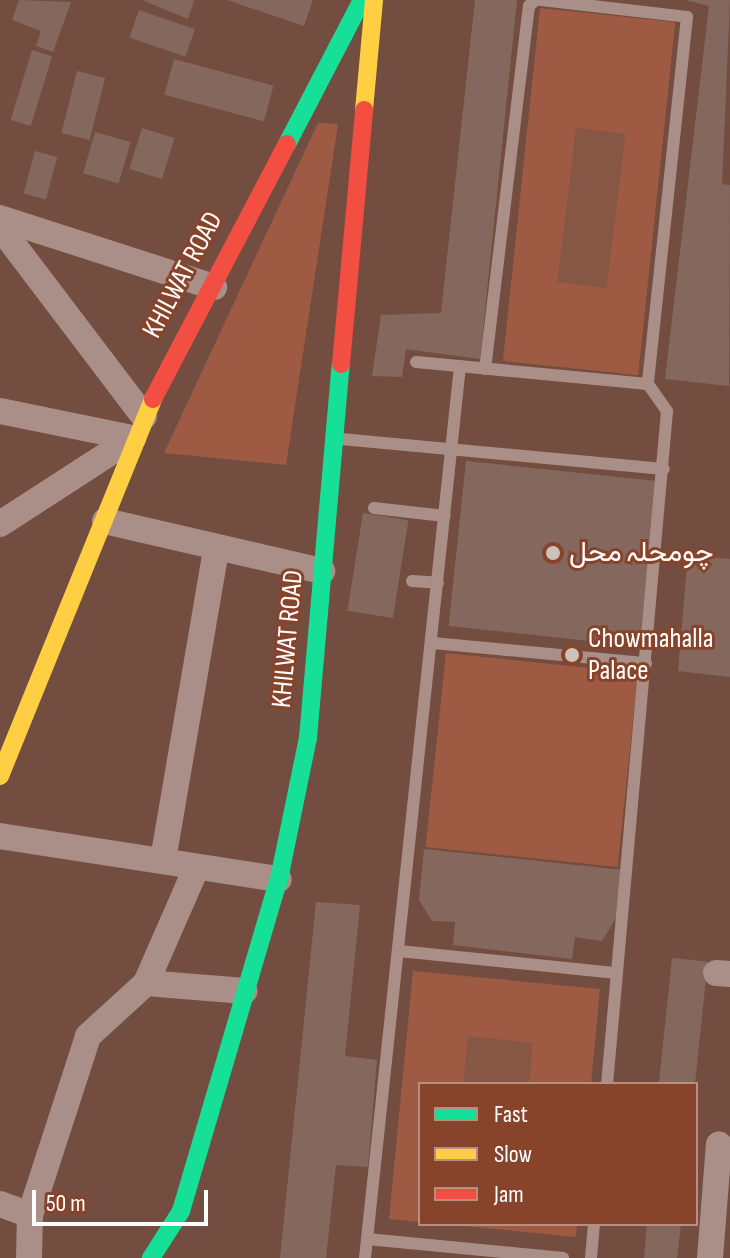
<!DOCTYPE html>
<meta charset="utf-8">
<style>
body{margin:0}
#map{position:relative;width:730px;height:1258px;overflow:hidden;background:#734e40;font-family:"Sofia Sans Condensed",Vazirmatn,sans-serif}
div>[style]{position:absolute}
[style*='--x']{left:calc(var(--x)*1px);top:calc(var(--y)*1px);width:calc(var(--w)*1px);rotate:calc(var(--a)*1deg)}
.green>*{inset:0;background:#9f5a43;transform-origin:0 0}
.water>*{inset:0;background:#875746;transform-origin:0 0}
.building>*{inset:0;background:#85685d;transform-origin:0 0}
.lane>*{height:12px;margin:-6px;padding:0 6px;transform-origin:6px;border-radius:6px;background:#a98f87}
.street>*{height:26px;margin:-13px;padding:0 13px;transform-origin:13px;border-radius:13px;background:#a98f87}
.fast>*{height:18px;margin:-9px;padding:0 9px;transform-origin:9px;border-radius:9px;background:#16e098}
.slow>*{height:18px;margin:-9px;padding:0 9px;transform-origin:9px;border-radius:9px;background:#ffcf43}
.jam>*{height:18px;margin:-9px;padding:0 9px;transform-origin:9px;border-radius:9px;background:#f24e42}
.dots>*{width:22px;height:22px;translate:-50% -50%;box-sizing:border-box;border:4px solid #88432b;border-radius:50%}
span{translate:-50% -50%;white-space:nowrap;text-align:center;line-height:1.15;-webkit-text-stroke:6px #88432b;paint-order:stroke}
.street-label{font-size:28px;color:#fff}
.poi-label{font-size:28px;color:#fff}
.left{translate:0 -50%;text-align:left}
.legend{position:absolute;left:418px;top:1082px;width:280px;height:144px;box-sizing:border-box;background:#88432b;border:2px solid #b88e80;margin:0;padding:10px 14px;list-style:none;font-size:24px;color:#fff}
.legend li{display:flex;align-items:center;gap:16px;height:40px}
.legend b{width:40px;border:2px solid #b88e80}
.scale{position:absolute;left:32px;top:1190px;width:176px;height:36px;box-sizing:border-box;border:4px solid #fff;border-top:0;padding-left:10px;font-size:24px;line-height:28px;white-space:nowrap;color:#fff;-webkit-text-stroke:6px #88432b;paint-order:stroke}
</style>
<div id="map">
<div class="green">
<div style="left:540px;top:8px;width:136px;height:355px;rotate:6deg"></div>
<div style="clip-path:polygon(318px 123px,338px 124px,286px 465px,164px 453px)"></div>
<div style="left:446px;top:653px;width:193px;height:195px;rotate:6deg"></div>
<div style="clip-path:polygon(413px 971px,600px 989px,591px 1084px,420px 1084px,420px 1222px,389px 1219px)"></div>
<div style="clip-path:polygon(445px 1224px,577px 1224px,576px 1237px)"></div>
</div>
<div class="water">
<div style="left:576px;top:128px;width:50px;height:155px;rotate:7deg"></div>
<div style="clip-path:polygon(468px 1036px,533px 1043px,529px 1084px,463px 1084px)"></div>
</div>
<div class="building">
<div style="clip-path:polygon(19px 0,71px 2px,53px 52px,36px 46px,41px 31px,12px 20px)"></div>
<div style="clip-path:polygon(142px 0,191px 0,194px 1px,188px 19px)"></div>
<div style="clip-path:polygon(227px 0,313px 0,304px 26px)"></div>
<div style="clip-path:polygon(475px 0,517px 0,480px 359px,406px 349px,402px 377px,372px 376px,381px 315px,441px 313px)"></div>
<div style="clip-path:polygon(686px 0,730px 0,722px 184px,730px 185px,729px 386px,665px 379px,709px 6px)"></div>
<div style="left:139px;top:10px;width:59px;height:29px;rotate:19deg"></div>
<div style="left:32px;top:50px;width:21px;height:73px;rotate:17deg"></div>
<div style="left:174px;top:59px;width:103px;height:37px;rotate:15deg"></div>
<div style="left:77px;top:71px;width:29px;height:64px;rotate:14deg"></div>
<div style="left:142px;top:128px;width:34px;height:43px;rotate:17deg"></div>
<div style="left:95px;top:132px;width:37px;height:43px;rotate:16deg"></div>
<div style="left:35px;top:151px;width:23px;height:44px;rotate:15deg"></div>
<div style="left:466px;top:461px;width:192px;height:166px;rotate:6deg"></div>
<div style="left:363px;top:513px;width:46px;height:99px;rotate:9deg"></div>
<div style="clip-path:polygon(688px 555px,730px 559px,730px 677px,678px 671px)"></div>
<div style="clip-path:polygon(424px 849px,623px 870px,618px 915px,602px 941px,575px 937px,572px 959px,453px 945px,455px 922px,432px 921px,419px 900px)"></div>
<div style="clip-path:polygon(316px 902px,360px 905px,345px 1056px,377px 1060px,368px 1167px,336px 1165px,326px 1258px,280px 1258px)"></div>
<div style="left:672px;top:958px;width:36px;height:126px;rotate:6deg"></div>
<div style="clip-path:polygon(647px 1224px,681px 1224px,677px 1258px,644px 1258px)"></div>
</div>
<div class="lane">
<div style="--x:541;--y:0;--w:147;--a:6.6"></div>
<div style="--x:687;--y:17;--w:369;--a:96.1"></div>
<div style="--x:416;--y:362;--w:233;--a:5.4"></div>
<div style="--x:648;--y:384;--w:33;--a:55"></div>
<div style="--x:667;--y:411;--w:676;--a:95.09"></div>
<div style="--x:485;--y:369;--w:366;--a:-83.1"></div>
<div style="--x:529;--y:6;--w:9;--a:-41"></div>
<div style="--x:341;--y:439;--w:324;--a:5.3"></div>
<div style="--x:374;--y:508;--w:71;--a:6.4"></div>
<div style="--x:412;--y:581;--w:26;--a:4"></div>
<div style="--x:433;--y:643;--w:214;--a:5.4"></div>
<div style="--x:399;--y:951;--w:219;--a:5.8"></div>
<div style="--x:367;--y:1239;--w:197;--a:5.5"></div>
<div style="--x:365;--y:1258;--w:897;--a:-83.92"></div>
<div style="--x:591;--y:1258;--w:34;--a:-85"></div>
</div>
<div class="street">
<div style="--x:0;--y:218;--w:225;--a:17.9"></div>
<div style="--x:0;--y:227;--w:238;--a:52.8"></div>
<div style="--x:0;--y:411;--w:136;--a:11.5"></div>
<div style="--x:105;--y:521;--w:223;--a:13"></div>
<div style="--x:0;--y:524;--w:158;--a:-32.9"></div>
<div style="--x:0;--y:836;--w:282;--a:8.8"></div>
<div style="--x:163;--y:860;--w:315;--a:-80.3"></div>
<div style="--x:716;--y:973;--w:14;--a:4"></div>
<div style="--x:146;--y:983;--w:99;--a:4.6"></div>
<div style="--x:0;--y:1204;--w:32;--a:20"></div>
<div style="--x:29;--y:1258;--w:43;--a:-88.7"></div>
<div style="--x:30;--y:1215;--w:188;--a:-72"></div>
<div style="--x:88;--y:1036;--w:79;--a:-42.4"></div>
<div style="--x:146;--y:983;--w:122;--a:-66.4"></div>
<div style="--x:710;--y:1258;--w:114;--a:-85.5"></div>
</div>
<div class="fast">
<div style="--x:287;--y:144;--w:162;--a:-62.5"></div>
<div style="--x:151;--y:1258;--w:56;--a:-57.4"></div>
<div style="--x:181;--y:1211;--w:346;--a:-73.6"></div>
<div style="--x:279;--y:879;--w:144;--a:-78.4"></div>
<div style="--x:308;--y:738;--w:375;--a:-85"></div>
</div>
<div class="slow">
<div style="--x:364;--y:110;--w:110;--a:-84.8"></div>
<div style="--x:0;--y:776;--w:407;--a:-67.9"></div>
</div>
<div class="jam">
<div style="--x:341;--y:364;--w:255;--a:-84.8"></div>
<div style="--x:153;--y:399;--w:288;--a:-62.3"></div>
</div>
<div class="dots">
<div style="left:553px;top:553px;background:#cec1bc"></div>
<div style="left:572px;top:655px;background:#cec1bc"></div>
</div>
<div class="street-label">
<span style="left:183px;top:275px;rotate:-62deg">KHILWAT ROAD</span>
<span style="left:288px;top:639px;rotate:-85deg">KHILWAT ROAD</span>
</div>
<div class="poi-label">
<span class="left" style="left:569px;top:553px">چومحلہ محل</span>
<span class="left" style="left:588px;top:655px">Chowmahalla<br>Palace</span>
</div>
<ul class="legend">
<li><b style="height:10px;background:#16e098"></b>Fast</li>
<li><b style="height:10px;background:#ffcf43"></b>Slow</li>
<li><b style="height:10px;background:#f24e42"></b>Jam</li>
</ul>
<div class="scale">50 m</div>
</div>
